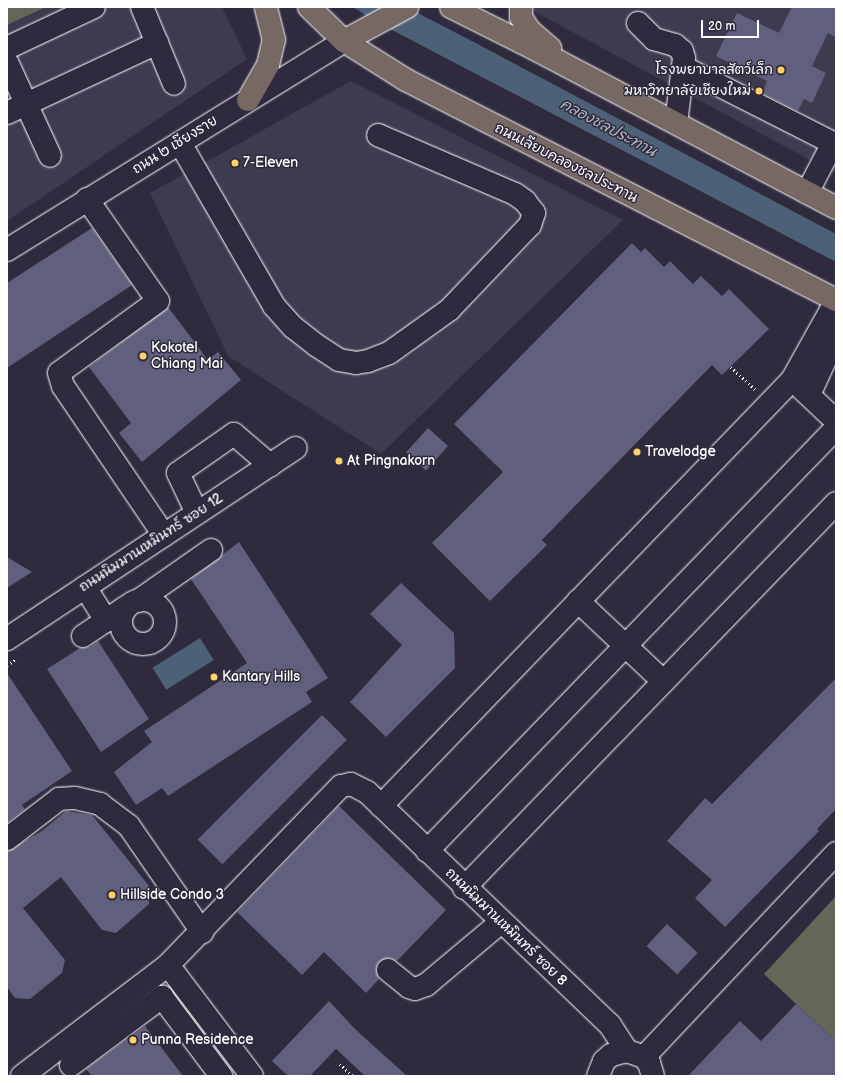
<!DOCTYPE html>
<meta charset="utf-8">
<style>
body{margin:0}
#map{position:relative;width:843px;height:1083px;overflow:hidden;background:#2f2a3d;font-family:"Balsamiq Sans","Playpen Sans Thai",sans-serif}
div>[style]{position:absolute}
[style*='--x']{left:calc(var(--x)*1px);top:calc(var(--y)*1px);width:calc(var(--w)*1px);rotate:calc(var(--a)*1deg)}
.built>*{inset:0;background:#3e3a50}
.green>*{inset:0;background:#656658}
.water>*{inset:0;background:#4c6077;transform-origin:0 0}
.building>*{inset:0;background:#605f7d;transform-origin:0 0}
.path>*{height:2.5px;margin-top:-1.25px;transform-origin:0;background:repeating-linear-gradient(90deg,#fff 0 1px,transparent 0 4px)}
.roads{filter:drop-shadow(0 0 1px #fff) drop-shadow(0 0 1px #fff)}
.minor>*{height:22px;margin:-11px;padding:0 11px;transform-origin:11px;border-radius:11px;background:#2f2a3d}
.minor>.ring{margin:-11px;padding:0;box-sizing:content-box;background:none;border:22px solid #2f2a3d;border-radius:50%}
.major>*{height:22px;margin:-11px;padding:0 11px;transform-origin:11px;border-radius:11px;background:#766964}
.dots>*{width:11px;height:11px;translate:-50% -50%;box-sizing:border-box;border:2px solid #2f2a3d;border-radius:50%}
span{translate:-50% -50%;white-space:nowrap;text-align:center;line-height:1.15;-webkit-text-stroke:3px #2f2a3d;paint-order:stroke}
.poi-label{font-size:14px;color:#fff}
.right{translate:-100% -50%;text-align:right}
.left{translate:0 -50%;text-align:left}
.street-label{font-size:14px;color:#fff}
.water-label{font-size:15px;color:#aeb7c2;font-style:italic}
.frame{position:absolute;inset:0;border:8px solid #fff;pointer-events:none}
.scale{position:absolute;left:701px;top:20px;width:58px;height:18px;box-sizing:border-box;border:2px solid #fff;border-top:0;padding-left:5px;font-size:12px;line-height:14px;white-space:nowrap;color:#fff;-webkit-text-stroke:3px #2f2a3d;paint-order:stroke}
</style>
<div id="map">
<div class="built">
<div style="clip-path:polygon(7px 7px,222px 7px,247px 59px,7px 221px)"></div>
<div style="clip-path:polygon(526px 7px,836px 7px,836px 174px)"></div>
<div style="clip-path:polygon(351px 81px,623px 220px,381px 454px,228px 356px,150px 193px)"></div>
</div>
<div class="green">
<div style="clip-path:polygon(7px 7px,46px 7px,7px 25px)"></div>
<div style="clip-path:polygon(836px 896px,836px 1041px,764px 974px)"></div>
</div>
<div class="water">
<div style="clip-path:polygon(353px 7px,406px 7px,468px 39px,836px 234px,836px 262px,371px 19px)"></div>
<div style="left:200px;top:638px;width:26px;height:56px;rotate:58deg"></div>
</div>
<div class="building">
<div style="clip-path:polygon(792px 7px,836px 7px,836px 38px,828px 33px,812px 66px,826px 73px,812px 103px,804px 99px,798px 111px,762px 93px,767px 81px,716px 56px,737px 13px,779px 33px)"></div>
<div style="clip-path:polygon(92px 228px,132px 285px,7px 368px,7px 283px)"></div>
<div style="clip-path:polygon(632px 243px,641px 252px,645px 248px,664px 267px,670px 261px,693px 284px,701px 276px,722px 296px,729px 289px,769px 329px,722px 375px,712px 365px,542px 540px,547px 545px,490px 601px,432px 543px,503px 472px,454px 424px)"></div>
<div style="clip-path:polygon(168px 307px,208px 360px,218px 352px,241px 380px,142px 462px,119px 433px,131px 423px,89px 367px)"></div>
<div style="left:428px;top:428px;width:27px;height:33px;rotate:42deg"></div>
<div style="clip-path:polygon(239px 542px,328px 678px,306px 692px,312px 702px,168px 796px,162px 788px,136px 805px,114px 772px,152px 742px,144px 731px,247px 663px,191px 579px)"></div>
<div style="clip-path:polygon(7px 557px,32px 572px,7px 588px)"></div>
<div style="clip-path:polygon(401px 583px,454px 633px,455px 668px,386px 737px,350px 702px,402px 645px,370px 614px)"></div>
<div style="clip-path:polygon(98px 641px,149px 719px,101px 752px,47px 669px,80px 648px,90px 647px)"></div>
<div style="clip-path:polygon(7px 673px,72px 771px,22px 805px,25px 809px,7px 823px)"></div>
<div style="clip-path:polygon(836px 678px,836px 809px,817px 829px,819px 831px,725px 927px,695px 898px,712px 880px,667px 841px,705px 798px,712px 804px)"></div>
<div style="left:322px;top:715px;width:35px;height:176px;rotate:45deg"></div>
<div style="clip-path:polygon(339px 806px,446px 910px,397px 961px,390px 958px,379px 962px,376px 968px,379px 979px,366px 993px,324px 952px,302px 975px,237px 912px)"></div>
<div style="clip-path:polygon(66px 811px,92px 815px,149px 886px,149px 904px,116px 933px,102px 930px,61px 877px,23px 908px,65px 960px,62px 973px,30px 999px,15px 998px,7px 987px,7px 851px,42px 831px)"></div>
<div style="left:667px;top:924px;width:42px;height:30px;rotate:43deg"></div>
<div style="clip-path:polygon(329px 1001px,355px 1029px,407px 1076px,365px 1076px,336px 1049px,310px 1076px,288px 1076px,272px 1061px)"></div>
<div style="clip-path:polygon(796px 1004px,836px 1041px,836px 1076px,688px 1076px,740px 1021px,761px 1041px)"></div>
<div style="clip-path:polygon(145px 1026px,183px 1076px,92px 1076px,86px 1069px)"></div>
</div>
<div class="path">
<div style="--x:731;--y:367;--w:33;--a:43"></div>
<div style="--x:7;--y:665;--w:12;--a:-31"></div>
<div style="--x:340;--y:1064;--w:18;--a:43"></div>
</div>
<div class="roads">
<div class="minor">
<div style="--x:142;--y:7;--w:83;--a:67.4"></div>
<div style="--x:638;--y:23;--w:23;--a:45"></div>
<div style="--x:654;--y:39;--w:22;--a:16"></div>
<div style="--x:675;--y:45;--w:9;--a:41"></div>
<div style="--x:682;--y:51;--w:7;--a:74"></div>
<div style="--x:684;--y:58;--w:65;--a:97"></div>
<div style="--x:7;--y:48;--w:96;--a:-25.2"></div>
<div style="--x:7;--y:62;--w:103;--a:65.4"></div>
<div style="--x:683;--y:67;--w:168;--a:26.9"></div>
<div style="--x:833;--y:143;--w:56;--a:117.5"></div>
<div style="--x:7;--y:113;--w:166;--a:-25"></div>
<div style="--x:180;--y:143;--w:188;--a:60"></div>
<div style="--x:274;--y:306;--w:28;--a:48"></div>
<div style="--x:293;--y:327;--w:29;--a:38"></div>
<div style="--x:316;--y:345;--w:27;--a:33"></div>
<div style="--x:339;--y:360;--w:17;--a:10"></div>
<div style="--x:356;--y:363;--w:12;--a:-9"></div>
<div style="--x:368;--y:361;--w:22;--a:-21"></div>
<div style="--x:389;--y:353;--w:74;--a:-35.6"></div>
<div style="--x:449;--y:310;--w:117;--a:-46.4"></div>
<div style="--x:530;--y:225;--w:13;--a:-72"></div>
<div style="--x:534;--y:213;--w:15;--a:-127"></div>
<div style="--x:525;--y:201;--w:12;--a:-145"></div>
<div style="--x:515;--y:194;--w:149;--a:-156.7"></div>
<div style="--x:87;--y:199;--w:124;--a:55.2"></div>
<div style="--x:158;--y:301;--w:122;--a:144"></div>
<div style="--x:59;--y:373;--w:14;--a:73"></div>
<div style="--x:63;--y:386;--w:180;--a:55.9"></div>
<div style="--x:7;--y:250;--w:397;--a:-31.8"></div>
<div style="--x:799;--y:386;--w:51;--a:43.4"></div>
<div style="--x:809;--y:395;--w:65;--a:-65.4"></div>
<div style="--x:197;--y:513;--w:44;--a:-115.4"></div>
<div style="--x:178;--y:473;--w:68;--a:-34.9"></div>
<div style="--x:234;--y:434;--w:48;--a:40.7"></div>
<div style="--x:85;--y:587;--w:40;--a:58"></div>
<div class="ring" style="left:121px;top:600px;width:22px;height:22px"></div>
<div style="--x:138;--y:601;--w:89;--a:-34.9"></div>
<div style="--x:578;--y:601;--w:117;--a:43.3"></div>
<div style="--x:83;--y:636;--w:52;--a:-34"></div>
<div style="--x:7;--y:639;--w:346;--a:-33.5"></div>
<div style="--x:381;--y:806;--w:592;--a:-46.03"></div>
<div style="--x:792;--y:380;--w:90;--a:-60.9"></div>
<div style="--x:7;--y:839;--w:66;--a:-37.6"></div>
<div style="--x:59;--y:799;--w:16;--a:-4"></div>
<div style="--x:75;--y:798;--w:26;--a:13"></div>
<div style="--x:100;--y:804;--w:36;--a:37"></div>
<div style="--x:129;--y:826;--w:129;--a:55.4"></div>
<div style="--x:427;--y:851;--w:588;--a:-45.96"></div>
<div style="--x:464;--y:888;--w:535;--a:-45.98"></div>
<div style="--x:168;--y:965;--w:139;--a:52.9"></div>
<div style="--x:388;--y:970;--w:27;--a:39"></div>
<div style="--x:409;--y:987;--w:6;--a:18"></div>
<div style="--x:415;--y:989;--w:12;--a:-20"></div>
<div style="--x:426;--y:985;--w:97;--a:-40"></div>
<div style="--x:644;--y:1057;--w:280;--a:-46.7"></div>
<div style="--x:71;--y:1065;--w:114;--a:-36.8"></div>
<div style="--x:162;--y:997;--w:99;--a:53.2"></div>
<div style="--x:22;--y:1076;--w:183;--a:-37.2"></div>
<div style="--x:168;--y:965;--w:249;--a:-46"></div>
<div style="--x:341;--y:786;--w:10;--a:-11"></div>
<div style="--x:351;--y:784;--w:18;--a:27"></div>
<div style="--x:367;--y:792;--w:337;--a:43.8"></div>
<div style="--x:610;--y:1025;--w:31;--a:57"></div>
<div style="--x:598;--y:1076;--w:16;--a:-68"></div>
<div style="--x:604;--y:1061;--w:9;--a:-41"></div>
<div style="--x:611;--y:1055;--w:16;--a:-14"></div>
<div style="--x:627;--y:1051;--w:18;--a:19"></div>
<div style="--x:644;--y:1057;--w:8;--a:50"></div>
<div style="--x:649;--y:1063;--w:14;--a:73"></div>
</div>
<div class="major">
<div style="--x:309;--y:7;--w:49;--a:44.2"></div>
<div style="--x:344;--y:41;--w:73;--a:32.2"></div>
<div style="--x:406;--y:80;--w:483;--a:27.1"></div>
<div style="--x:451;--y:7;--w:92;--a:26.6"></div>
<div style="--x:533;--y:48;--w:343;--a:27.8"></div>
<div style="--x:521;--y:7;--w:10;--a:90"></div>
<div style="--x:521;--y:17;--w:15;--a:58"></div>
<div style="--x:529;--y:30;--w:28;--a:41"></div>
<div style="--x:344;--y:41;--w:72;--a:-28.4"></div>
<div style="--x:248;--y:100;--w:40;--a:-60.3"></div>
<div style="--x:268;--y:65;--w:26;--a:-77"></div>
<div style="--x:274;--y:40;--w:34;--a:-104"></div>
</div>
</div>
<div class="dots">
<div style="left:781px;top:70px;background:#ffd166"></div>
<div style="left:759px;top:91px;background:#ffd166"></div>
<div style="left:235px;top:163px;background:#ffd166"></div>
<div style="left:143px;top:356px;background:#ffd166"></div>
<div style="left:637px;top:452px;background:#ffd166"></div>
<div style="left:339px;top:461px;background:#ffd166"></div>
<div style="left:214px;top:677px;background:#ffd166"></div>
<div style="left:112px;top:895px;background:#ffd166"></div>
<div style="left:133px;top:1040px;background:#ffd166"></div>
</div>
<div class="poi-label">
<span class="right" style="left:773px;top:70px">โรงพยาบาลสัตว์เล็ก</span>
<span class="right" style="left:751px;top:91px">มหาวิทยาลัยเชียงใหม่</span>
<span class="left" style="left:243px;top:163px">7-Eleven</span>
<span class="left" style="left:151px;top:356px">Kokotel<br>Chiang Mai</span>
<span class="left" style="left:645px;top:452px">Travelodge</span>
<span class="left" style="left:347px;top:461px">At Pingnakorn</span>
<span class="left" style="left:222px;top:677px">Kantary Hills</span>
<span class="left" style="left:120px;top:895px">Hillside Condo 3</span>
<span class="left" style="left:141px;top:1040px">Punna Residence</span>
</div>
<div class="street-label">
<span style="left:175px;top:145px;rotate:-32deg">ถนน ๒ เชียงราย</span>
<span style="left:566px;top:163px;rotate:27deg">ถนนเลียบคลองชลประทาน</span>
<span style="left:151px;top:543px;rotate:-33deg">ถนนนิมมานเหมินทร์ ซอย 12</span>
<span style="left:506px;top:927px;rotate:44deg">ถนนนิมมานเหมินทร์ ซอย 8</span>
</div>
<div class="water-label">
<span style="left:608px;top:128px;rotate:28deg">คลองชลประทาน</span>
</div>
<div class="frame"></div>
<div class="scale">20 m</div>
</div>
